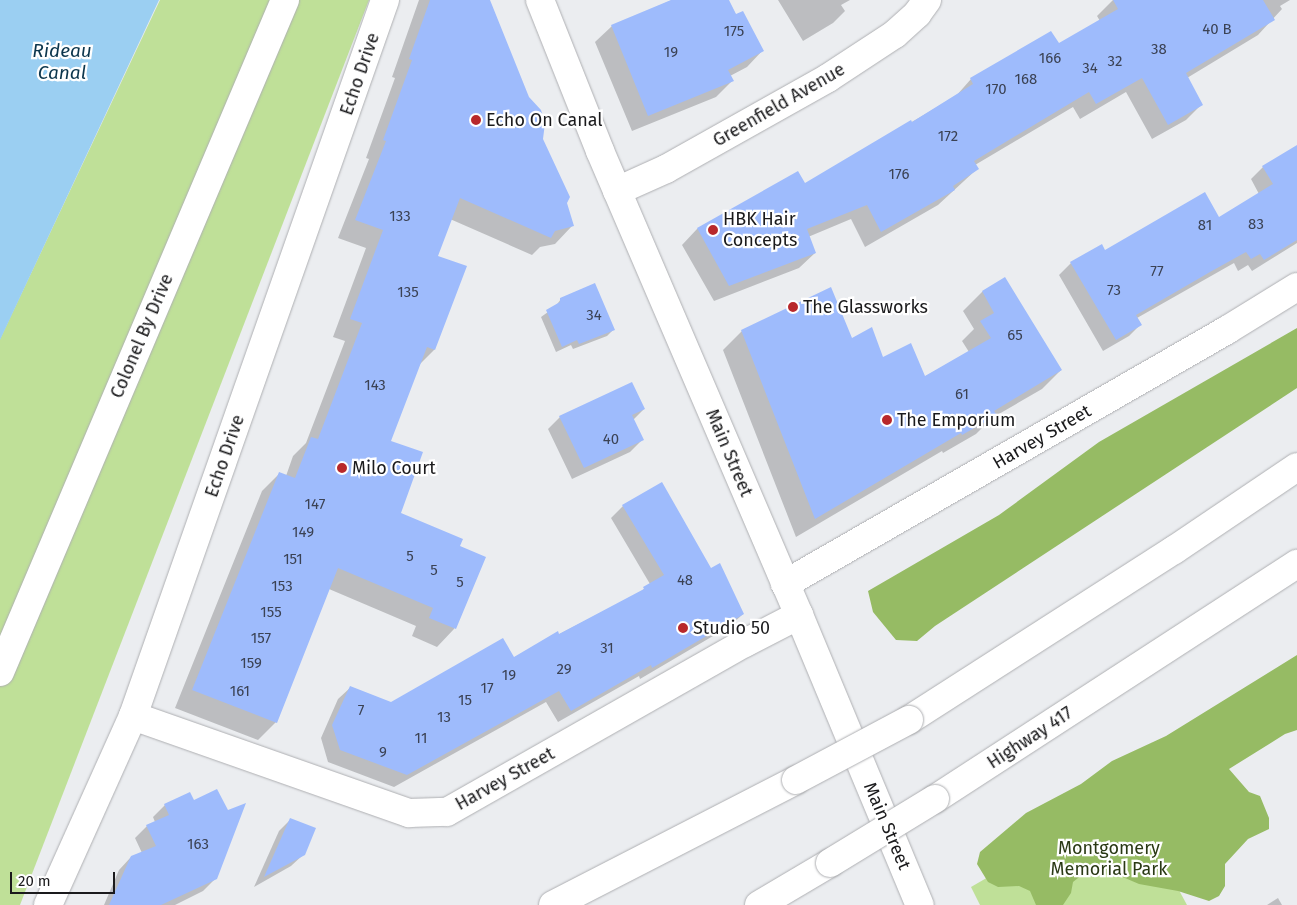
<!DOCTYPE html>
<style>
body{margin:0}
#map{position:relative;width:1297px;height:905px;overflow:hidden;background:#ebedf0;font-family:"Fira Sans",sans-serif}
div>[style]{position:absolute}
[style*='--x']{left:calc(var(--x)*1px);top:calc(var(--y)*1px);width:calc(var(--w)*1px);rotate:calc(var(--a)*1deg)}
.green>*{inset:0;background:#bfe098}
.forest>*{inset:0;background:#96bb64}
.water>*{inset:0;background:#9bcff2}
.shadow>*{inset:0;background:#0003}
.building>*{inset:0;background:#9ebbfc}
.roads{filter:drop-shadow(0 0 1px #aeafb2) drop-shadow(0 0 1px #aeafb2)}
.street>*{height:28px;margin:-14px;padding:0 14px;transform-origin:14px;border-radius:14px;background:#fff}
.secondary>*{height:28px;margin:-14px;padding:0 14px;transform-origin:14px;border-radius:14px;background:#fff}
.highway>*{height:28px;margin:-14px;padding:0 14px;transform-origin:14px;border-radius:14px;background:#fff}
.bridges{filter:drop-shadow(0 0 1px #aeafb2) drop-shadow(0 0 1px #aeafb2)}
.highway-bridge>*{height:28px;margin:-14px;padding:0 14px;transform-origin:14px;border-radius:14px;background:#fff}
.dots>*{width:14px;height:14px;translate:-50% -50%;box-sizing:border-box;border:2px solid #fff;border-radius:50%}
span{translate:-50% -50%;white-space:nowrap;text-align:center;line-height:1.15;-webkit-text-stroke:4.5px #fff;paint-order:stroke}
.number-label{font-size:15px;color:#3b4254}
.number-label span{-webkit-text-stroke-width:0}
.street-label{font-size:18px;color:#1a1a1c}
.poi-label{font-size:18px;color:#1a1a1c}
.left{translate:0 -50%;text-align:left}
.park-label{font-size:18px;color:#2a3915}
.water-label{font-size:19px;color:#0c364d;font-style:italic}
.scale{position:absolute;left:10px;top:872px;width:105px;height:22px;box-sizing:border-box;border:2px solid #1a1a1c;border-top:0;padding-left:6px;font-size:15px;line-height:18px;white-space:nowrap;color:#1a1a1c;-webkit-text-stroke:4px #fff;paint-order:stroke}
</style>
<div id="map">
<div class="green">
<div style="clip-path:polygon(160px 0,369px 0,20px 905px,0 905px,0 339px)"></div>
<div style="clip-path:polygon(1128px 796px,1187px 905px,980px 905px,971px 887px)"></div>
</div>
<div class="forest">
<div style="clip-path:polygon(1297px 328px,1297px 388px,935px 626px,917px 641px,896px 640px,873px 612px,868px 591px,999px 515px,1099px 442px)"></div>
<div style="clip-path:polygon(1297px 655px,1297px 730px,1285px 734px,1229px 769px,1249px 792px,1260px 796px,1269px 818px,1269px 829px,1248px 839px,1225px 864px,1225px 886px,1219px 896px,1209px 901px,1178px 891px,1139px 884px,1118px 875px,1083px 874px,1073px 882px,1071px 893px,1063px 905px,1036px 905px,1030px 891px,1019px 886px,998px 887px,988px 882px,977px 864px,980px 852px,1026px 813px,1081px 784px,1112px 761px,1166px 736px)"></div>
</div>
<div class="water">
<div style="clip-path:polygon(0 0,159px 0,0 340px)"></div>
</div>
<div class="shadow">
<div style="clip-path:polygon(419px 0,489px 0,566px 203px,572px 226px,555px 244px,540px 247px,532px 255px,450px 219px,436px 256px,434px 350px,419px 365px,389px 441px,400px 514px,458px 546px,484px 557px,454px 629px,437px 647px,412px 636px,416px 626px,329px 589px,276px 722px,258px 740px,175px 708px,262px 491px,280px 473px,286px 476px,293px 456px,306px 443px,345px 341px,333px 337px,366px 248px,338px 238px,369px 159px,366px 158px,395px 78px,392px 77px)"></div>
<div style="clip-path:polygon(672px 0,728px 0,736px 15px,763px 50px,747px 67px,730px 76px,732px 81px,716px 97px,632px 131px,595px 42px,612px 26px)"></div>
<div style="clip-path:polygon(778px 0,850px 0,841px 5px,845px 11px,833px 23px,803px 41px)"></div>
<div style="clip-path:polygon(1113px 0,1290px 0,1280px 6px,1282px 9px,1258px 35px,1187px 78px,1202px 104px,1186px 120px,1152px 139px,1126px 92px,1080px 119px,1073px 107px,975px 165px,977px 169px,938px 205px,865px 247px,851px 219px,808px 237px,815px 253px,799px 268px,714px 301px,682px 245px,697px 229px,797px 173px,805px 185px,956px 96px,971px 79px,1058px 45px,1100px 21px,1097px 16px)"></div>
<div style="clip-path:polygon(1297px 152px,1297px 243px,1252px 271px,1248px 265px,1238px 271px,1234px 263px,1137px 318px,1141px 324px,1129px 336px,1103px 351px,1059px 275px,1071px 263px,1218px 219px,1259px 194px,1251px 179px,1263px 167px)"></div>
<div style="clip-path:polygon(1004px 279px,1061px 370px,1042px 389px,992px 418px,976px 434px,943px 453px,942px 451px,796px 537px,723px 350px,742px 331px,852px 340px,882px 359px,924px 377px,969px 352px,962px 341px,974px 329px,963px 311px,982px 292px)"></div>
<div style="clip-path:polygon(561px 299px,613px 330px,607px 336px,573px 349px,571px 345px,556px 352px,541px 317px,555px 307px)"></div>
<div style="clip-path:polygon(644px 409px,633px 420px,642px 440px,630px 452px,572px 479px,548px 429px,560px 417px)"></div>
<div style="clip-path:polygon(623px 506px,710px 570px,743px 614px,730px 626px,640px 679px,639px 676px,558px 722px,546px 702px,394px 787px,328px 762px,321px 738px,338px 699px,351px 687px,391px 703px,513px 658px,639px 593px,650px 584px,611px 518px)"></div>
<div style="clip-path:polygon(165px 805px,216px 878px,203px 891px,175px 905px,104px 905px,119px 870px,131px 857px,142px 853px,135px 838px,147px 826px,155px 822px,153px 817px)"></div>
<div style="clip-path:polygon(291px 819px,304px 854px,291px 866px,254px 887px,279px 831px)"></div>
<div style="clip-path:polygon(1278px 898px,1282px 905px,1267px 905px)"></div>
</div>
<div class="building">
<div style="clip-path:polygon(430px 0,490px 0,529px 97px,541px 110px,545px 123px,543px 139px,570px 197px,567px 203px,574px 226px,555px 231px,551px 238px,460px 198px,438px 256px,467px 266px,435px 350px,427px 347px,391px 441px,423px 452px,401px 513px,463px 539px,460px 546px,486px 557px,456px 629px,429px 618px,433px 608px,338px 568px,277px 723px,192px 690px,279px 472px,295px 478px,311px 437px,318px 439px,362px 323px,350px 319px,383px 230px,355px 220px,386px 141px,383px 140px,412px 60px,409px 59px)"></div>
<div style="clip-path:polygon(671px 0,729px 0,736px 14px,743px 11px,764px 51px,728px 70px,734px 81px,648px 116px,611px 25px)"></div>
<div style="clip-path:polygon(1113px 0,1263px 0,1275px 20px,1186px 73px,1203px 105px,1168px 125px,1142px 78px,1096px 104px,1089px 92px,974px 161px,979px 169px,953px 186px,955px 190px,881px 232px,867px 205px,807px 229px,816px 253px,729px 286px,697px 228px,798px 171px,805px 183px,911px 120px,912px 122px,973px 84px,970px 78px,1051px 31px,1059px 43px,1118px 9px)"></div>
<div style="clip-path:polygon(1297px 145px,1297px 240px,1264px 260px,1260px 254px,1251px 259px,1246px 252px,1210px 272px,1136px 315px,1142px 325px,1116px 340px,1070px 262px,1102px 244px,1105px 250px,1205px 192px,1219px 217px,1273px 184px,1262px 166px)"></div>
<div style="clip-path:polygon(1005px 277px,1062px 370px,994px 411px,997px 415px,962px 435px,961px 433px,815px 519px,741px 330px,831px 287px,852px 338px,872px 327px,883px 357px,911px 343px,925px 376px,991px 338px,980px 321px,994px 313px,982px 291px)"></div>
<div style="clip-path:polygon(595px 283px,615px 330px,579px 344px,577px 340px,562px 347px,546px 310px,560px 302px,560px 298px)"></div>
<div style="clip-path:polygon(632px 382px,645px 409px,632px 415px,644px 440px,584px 468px,559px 416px)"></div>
<div style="clip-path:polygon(662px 482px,711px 568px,720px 563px,744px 614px,652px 668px,651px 665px,571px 711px,559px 691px,407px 775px,340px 750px,332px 725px,350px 686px,391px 702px,503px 638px,514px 657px,558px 631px,559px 634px,644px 589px,643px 587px,664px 575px,622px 505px)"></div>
<div style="clip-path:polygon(217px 789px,228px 810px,246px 803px,217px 879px,161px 905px,109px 905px,131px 856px,156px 846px,146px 825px,169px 815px,164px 804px,190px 792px,194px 800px)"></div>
<div style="clip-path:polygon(290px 818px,316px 828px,305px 855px,264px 877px)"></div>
</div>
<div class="roads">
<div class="street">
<div style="--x:785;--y:584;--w:510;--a:-29.88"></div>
<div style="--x:1227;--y:330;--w:82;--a:-31.6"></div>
<div style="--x:133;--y:716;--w:293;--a:19.4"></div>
<div style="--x:409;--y:813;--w:38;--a:-2"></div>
<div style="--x:447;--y:812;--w:343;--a:-29.6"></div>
<div style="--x:745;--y:643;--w:61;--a:-27.4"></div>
<div style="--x:48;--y:905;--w:207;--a:-65.8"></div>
<div style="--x:133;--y:716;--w:759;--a:-70.61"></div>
</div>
<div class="secondary">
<div style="--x:540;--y:0;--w:162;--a:68.3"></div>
<div style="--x:600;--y:151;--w:505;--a:66.79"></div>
<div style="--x:799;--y:615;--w:314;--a:67.4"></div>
<div style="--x:617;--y:191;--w:54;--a:-24.2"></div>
<div style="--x:666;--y:169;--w:186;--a:-29.3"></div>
<div style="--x:828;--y:78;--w:80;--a:-33.3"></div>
<div style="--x:895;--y:34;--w:30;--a:-42"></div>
<div style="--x:917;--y:14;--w:17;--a:-54"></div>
<div style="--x:0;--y:672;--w:730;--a:-67.02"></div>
</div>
<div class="highway">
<div style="--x:909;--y:720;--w:315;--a:-32.7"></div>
<div style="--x:1174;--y:550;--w:148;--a:-34"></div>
<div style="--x:935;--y:799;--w:432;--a:-33"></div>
<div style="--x:553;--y:905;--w:273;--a:-27.2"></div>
<div style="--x:759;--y:905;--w:82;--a:-30.6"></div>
</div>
</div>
<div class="bridges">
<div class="highway-bridge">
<div style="--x:796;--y:780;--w:128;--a:-28"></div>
<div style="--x:830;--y:863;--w:123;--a:-31.4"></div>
</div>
</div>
<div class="dots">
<div style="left:476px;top:120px;background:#b8282b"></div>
<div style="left:713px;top:230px;background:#b8282b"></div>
<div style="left:793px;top:307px;background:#b8282b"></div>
<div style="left:887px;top:420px;background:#b8282b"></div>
<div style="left:342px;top:468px;background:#b8282b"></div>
<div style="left:683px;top:628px;background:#b8282b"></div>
</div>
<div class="number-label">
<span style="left:1217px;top:30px">40 B</span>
<span style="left:734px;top:32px">175</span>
<span style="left:1159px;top:50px">38</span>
<span style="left:671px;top:53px">19</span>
<span style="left:1050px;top:59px">166</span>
<span style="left:1115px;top:62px">32</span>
<span style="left:1090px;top:69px">34</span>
<span style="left:1026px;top:80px">168</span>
<span style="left:996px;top:90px">170</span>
<span style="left:948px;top:137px">172</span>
<span style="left:899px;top:175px">176</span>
<span style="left:400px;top:217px">133</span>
<span style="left:1256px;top:225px">83</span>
<span style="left:1205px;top:226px">81</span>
<span style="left:1157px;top:272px">77</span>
<span style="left:1114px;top:291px">73</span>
<span style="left:408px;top:293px">135</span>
<span style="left:594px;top:316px">34</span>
<span style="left:1015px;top:336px">65</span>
<span style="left:375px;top:386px">143</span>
<span style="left:962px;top:395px">61</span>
<span style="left:611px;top:440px">40</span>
<span style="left:315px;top:505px">147</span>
<span style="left:303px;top:533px">149</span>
<span style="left:410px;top:557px">5</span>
<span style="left:293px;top:560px">151</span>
<span style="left:434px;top:571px">5</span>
<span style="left:685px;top:581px">48</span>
<span style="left:460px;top:583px">5</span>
<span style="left:282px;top:587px">153</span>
<span style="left:271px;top:613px">155</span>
<span style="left:261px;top:639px">157</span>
<span style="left:607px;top:649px">31</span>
<span style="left:251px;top:664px">159</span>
<span style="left:564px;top:670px">29</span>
<span style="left:509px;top:676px">19</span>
<span style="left:487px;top:689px">17</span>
<span style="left:240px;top:692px">161</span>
<span style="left:465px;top:701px">15</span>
<span style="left:361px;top:711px">7</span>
<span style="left:444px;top:718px">13</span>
<span style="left:421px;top:739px">11</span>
<span style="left:383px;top:753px">9</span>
<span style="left:198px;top:845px">163</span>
</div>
<div class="street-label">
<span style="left:360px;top:74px;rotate:-71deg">Echo Drive</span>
<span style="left:779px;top:105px;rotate:-30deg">Greenfield Avenue</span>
<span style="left:142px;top:336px;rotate:-67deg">Colonel By Drive</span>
<span style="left:1042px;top:437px;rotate:-30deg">Harvey Street</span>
<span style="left:729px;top:453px;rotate:67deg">Main Street</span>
<span style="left:225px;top:456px;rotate:-71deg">Echo Drive</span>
<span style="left:1030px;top:738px;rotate:-33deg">Highway 417</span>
<span style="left:505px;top:779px;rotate:-29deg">Harvey Street</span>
<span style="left:887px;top:826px;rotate:67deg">Main Street</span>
</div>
<div class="poi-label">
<span class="left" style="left:486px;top:120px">Echo On Canal</span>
<span class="left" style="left:723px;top:230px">HBK Hair<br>Concepts</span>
<span class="left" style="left:803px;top:307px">The Glassworks</span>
<span class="left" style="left:897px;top:420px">The Emporium</span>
<span class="left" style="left:352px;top:468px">Milo Court</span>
<span class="left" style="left:693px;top:628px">Studio 50</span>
</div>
<div class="park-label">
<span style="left:1109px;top:859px">Montgomery<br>Memorial Park</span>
</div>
<div class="water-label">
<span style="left:62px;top:62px">Rideau<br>Canal</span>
</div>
<div class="scale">20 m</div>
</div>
